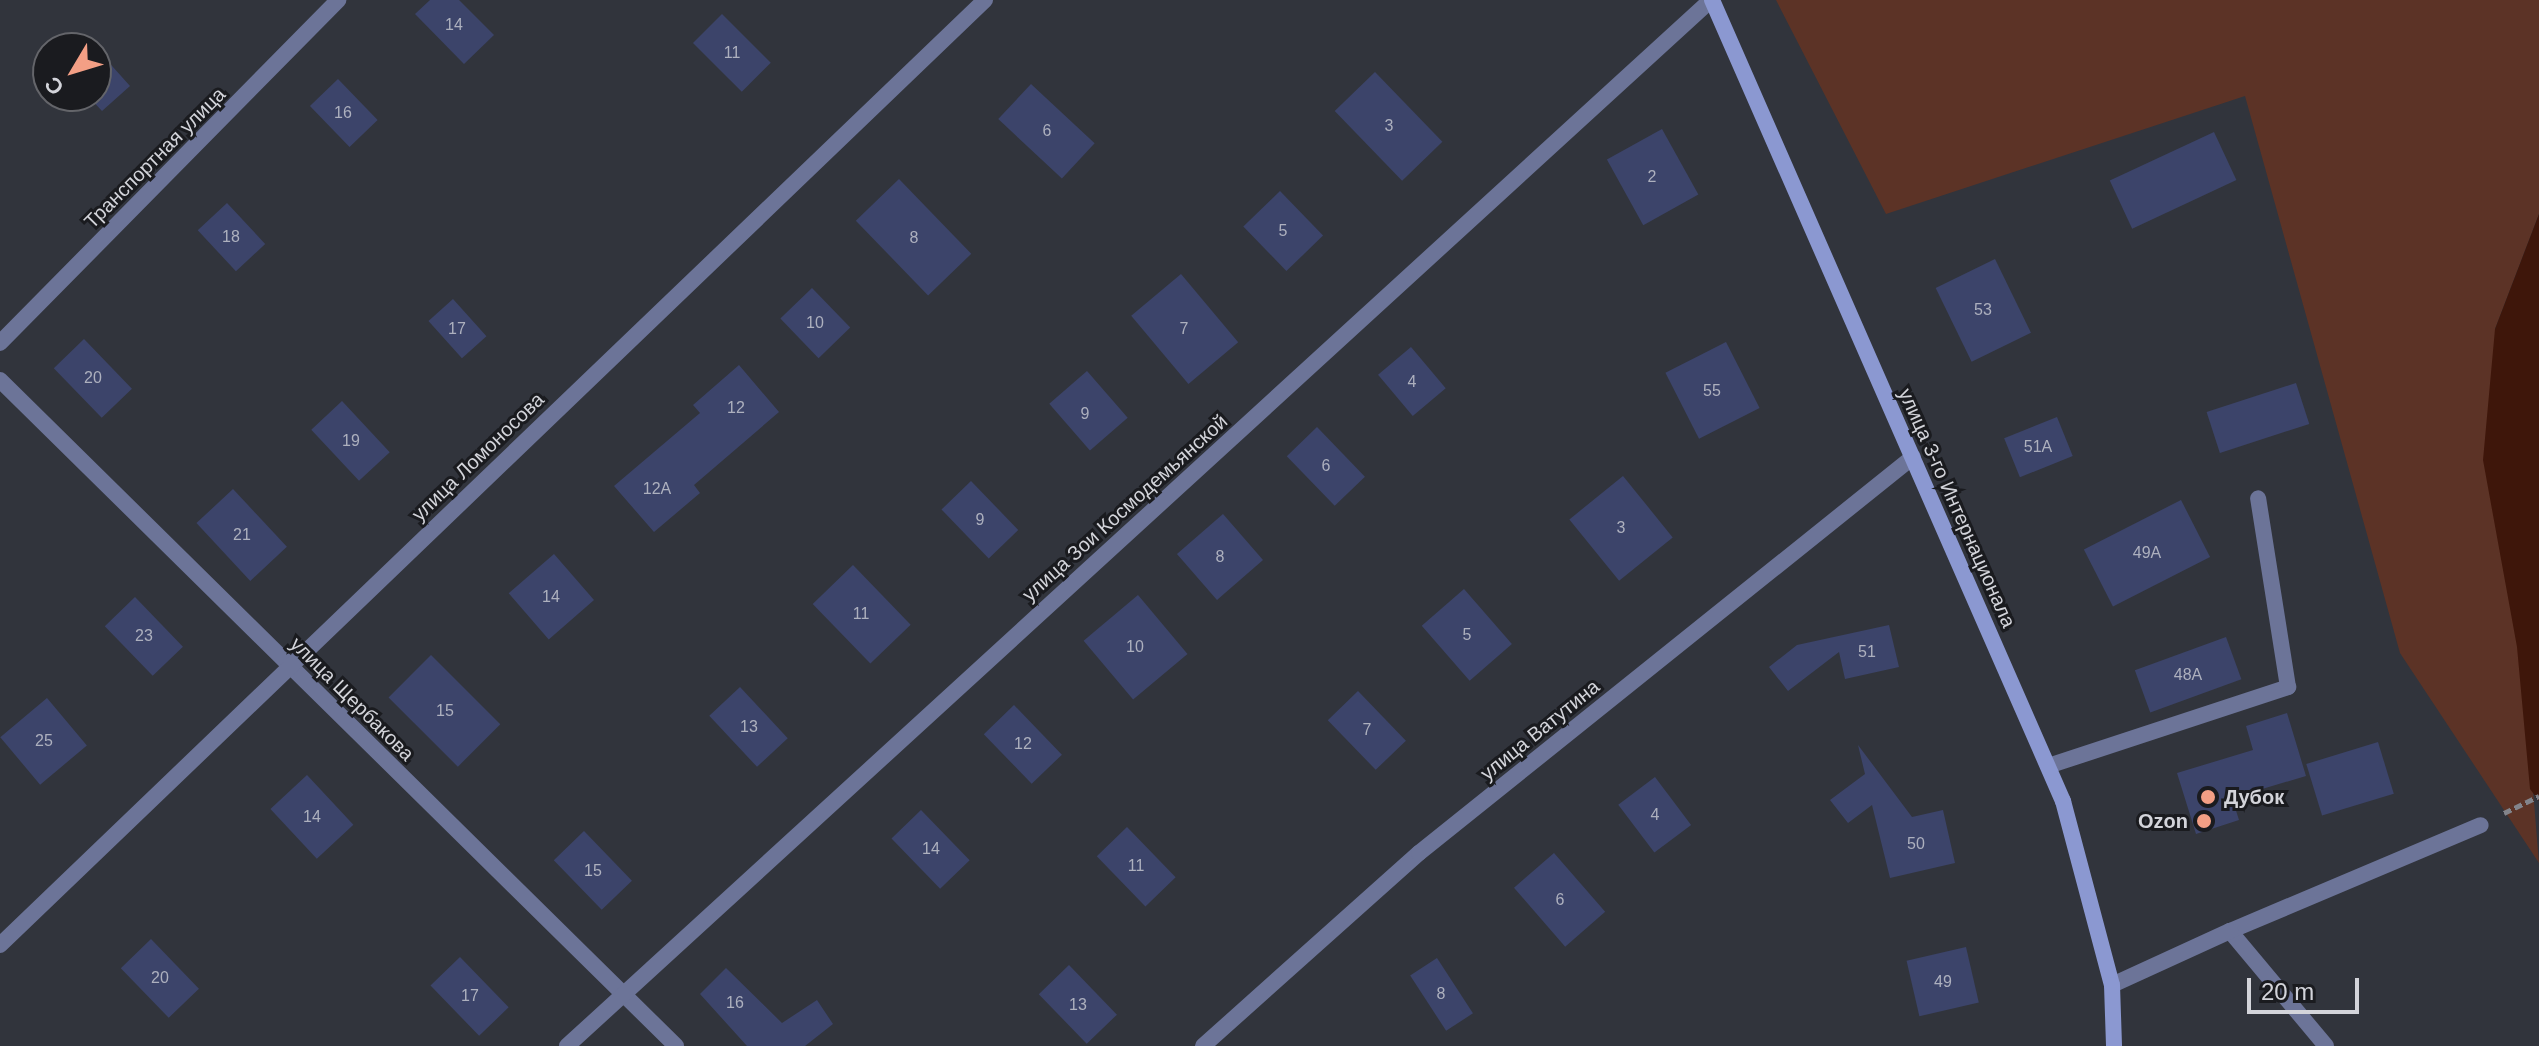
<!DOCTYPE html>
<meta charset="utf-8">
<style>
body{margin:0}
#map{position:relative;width:2539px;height:1046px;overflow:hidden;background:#31343c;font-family:Helvetica,sans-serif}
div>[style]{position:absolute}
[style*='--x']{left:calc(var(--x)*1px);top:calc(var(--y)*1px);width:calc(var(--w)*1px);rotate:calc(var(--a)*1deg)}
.green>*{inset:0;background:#5c3326}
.water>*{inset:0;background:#3e160a}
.building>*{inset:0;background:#3c446a;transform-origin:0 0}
.path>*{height:5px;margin-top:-2.5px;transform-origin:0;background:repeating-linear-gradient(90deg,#82848b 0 8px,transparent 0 12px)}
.service>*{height:16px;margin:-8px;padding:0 8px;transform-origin:8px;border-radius:8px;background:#6c7498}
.minor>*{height:16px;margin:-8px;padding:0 8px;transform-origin:8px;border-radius:8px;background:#6c7498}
.secondary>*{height:16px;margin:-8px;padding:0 8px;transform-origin:8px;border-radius:8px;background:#8b98d1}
.dots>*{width:22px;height:22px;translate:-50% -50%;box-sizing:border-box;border:4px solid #1a1b1f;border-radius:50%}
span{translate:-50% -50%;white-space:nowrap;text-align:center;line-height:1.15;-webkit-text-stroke:6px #1a1b1f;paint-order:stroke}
.number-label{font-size:16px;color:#adb0be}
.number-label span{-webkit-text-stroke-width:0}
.street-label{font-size:20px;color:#d3d4da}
.poi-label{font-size:20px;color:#d3d4da;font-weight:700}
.left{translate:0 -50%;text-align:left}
.right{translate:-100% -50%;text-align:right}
.north{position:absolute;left:32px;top:32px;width:80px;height:80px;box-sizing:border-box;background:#1a1b1f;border:2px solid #64656a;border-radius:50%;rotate:232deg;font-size:22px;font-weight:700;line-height:32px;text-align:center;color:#d3d4da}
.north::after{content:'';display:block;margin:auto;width:28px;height:36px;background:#f39f85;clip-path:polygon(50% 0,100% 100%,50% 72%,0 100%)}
.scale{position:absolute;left:2247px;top:978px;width:112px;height:36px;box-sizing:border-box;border:4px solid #d3d4da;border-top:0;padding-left:10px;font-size:24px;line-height:28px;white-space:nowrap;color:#d3d4da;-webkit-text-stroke:6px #1a1b1f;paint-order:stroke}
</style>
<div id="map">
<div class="green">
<div style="clip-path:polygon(1776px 0,2539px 0,2539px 214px,2495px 329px,2539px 863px,2400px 653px,2245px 96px,1886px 214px)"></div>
</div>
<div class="water">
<div style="clip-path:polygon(2539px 214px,2539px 801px,2530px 789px,2517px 647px,2483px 460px,2495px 329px)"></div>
</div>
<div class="building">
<div style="clip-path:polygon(430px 0,459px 0,494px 35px,464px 64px,415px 14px)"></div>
<div style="left:722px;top:14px;width:69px;height:41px;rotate:45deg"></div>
<div style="clip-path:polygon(96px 48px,130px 86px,102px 111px,88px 96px,96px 96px)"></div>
<div style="left:1375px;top:72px;width:97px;height:56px;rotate:46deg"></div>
<div style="left:338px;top:79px;width:57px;height:39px;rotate:46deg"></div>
<div style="left:1031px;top:84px;width:87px;height:48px;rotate:43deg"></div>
<div style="left:1662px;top:129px;width:75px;height:63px;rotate:61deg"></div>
<div style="left:2214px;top:132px;width:53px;height:115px;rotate:65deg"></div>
<div style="left:899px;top:179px;width:104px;height:60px;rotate:46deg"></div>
<div style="left:1280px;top:191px;width:62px;height:51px;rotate:46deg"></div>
<div style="left:227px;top:203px;width:56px;height:40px;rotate:47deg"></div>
<div style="left:1995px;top:259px;width:82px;height:66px;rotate:64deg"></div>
<div style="left:1181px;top:274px;width:89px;height:65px;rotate:50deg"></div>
<div style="left:812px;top:288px;width:55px;height:44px;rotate:46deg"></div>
<div style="left:453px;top:299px;width:50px;height:33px;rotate:48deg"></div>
<div style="left:84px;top:339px;width:69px;height:42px;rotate:46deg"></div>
<div style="left:1726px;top:342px;width:74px;height:68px;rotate:63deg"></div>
<div style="left:1411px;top:347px;width:54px;height:43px;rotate:50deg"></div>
<div style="clip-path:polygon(739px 365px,779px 412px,694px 485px,700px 493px,654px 532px,614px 486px,700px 413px,693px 405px)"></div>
<div style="left:1087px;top:371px;width:62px;height:50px;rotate:49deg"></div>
<div style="left:2296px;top:383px;width:43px;height:94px;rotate:72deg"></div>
<div style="left:342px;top:401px;width:70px;height:42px;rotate:47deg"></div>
<div style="left:2057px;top:417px;width:42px;height:57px;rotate:68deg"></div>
<div style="left:1317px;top:427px;width:69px;height:42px;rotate:46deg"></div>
<div style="left:1623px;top:476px;width:79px;height:69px;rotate:51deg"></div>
<div style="left:971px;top:481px;width:68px;height:41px;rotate:46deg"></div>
<div style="left:233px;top:489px;width:79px;height:50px;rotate:47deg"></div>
<div style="left:2181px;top:500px;width:64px;height:109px;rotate:63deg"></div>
<div style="left:1223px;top:514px;width:61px;height:61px;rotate:49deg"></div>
<div style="left:554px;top:554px;width:61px;height:60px;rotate:49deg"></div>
<div style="left:853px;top:565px;width:83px;height:56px;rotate:46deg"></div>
<div style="left:1464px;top:589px;width:73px;height:56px;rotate:49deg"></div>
<div style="left:1138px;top:595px;width:77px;height:71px;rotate:50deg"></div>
<div style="left:135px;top:597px;width:69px;height:42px;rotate:46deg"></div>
<div style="clip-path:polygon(1889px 625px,1899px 667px,1845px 679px,1839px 652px,1788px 691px,1769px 667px,1797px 645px)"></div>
<div style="left:2226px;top:637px;width:45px;height:97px;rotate:70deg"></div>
<div style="left:431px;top:655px;width:98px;height:60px;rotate:45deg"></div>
<div style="left:740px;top:687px;width:70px;height:42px;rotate:47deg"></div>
<div style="left:1358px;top:691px;width:69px;height:42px;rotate:46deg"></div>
<div style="left:47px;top:698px;width:62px;height:61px;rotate:50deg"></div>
<div style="left:1014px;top:705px;width:69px;height:42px;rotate:46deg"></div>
<div style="clip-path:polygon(2287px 713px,2306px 776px,2232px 798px,2239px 820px,2196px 834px,2177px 773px,2253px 750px,2246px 726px)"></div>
<div style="left:2378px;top:742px;width:54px;height:75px;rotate:73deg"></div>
<div style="clip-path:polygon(1858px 745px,1912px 817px,1943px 810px,1955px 863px,1890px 878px,1872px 805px,1848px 823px,1830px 800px,1865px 774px)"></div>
<div style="left:307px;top:775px;width:68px;height:50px;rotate:47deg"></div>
<div style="left:1655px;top:777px;width:60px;height:46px;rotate:53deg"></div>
<div style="left:921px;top:810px;width:70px;height:41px;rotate:46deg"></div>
<div style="left:1127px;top:827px;width:70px;height:42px;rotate:46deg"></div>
<div style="left:584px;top:831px;width:69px;height:42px;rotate:46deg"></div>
<div style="left:1554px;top:853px;width:78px;height:53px;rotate:49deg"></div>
<div style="left:151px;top:939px;width:69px;height:42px;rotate:46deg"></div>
<div style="left:1966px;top:947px;width:57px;height:61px;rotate:77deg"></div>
<div style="left:460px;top:957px;width:70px;height:41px;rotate:46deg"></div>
<div style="left:1437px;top:958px;width:66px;height:32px;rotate:57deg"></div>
<div style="left:1069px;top:965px;width:69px;height:42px;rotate:46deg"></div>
<div style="clip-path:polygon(726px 968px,782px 1023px,817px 1000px,833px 1024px,805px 1046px,747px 1046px,700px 994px)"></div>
</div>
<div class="path">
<div style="--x:2504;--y:813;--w:39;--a:-26"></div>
</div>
<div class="service">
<div style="--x:2048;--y:766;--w:253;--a:-18.2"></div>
<div style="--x:2288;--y:687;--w:191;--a:-99"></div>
<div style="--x:2326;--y:1046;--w:150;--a:-129.9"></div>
<div style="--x:2230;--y:931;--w:272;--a:-22.9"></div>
</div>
<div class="minor">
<div style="--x:0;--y:343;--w:482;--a:-45.4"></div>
<div style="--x:0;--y:380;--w:949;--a:44.57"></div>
<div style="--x:0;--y:945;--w:1365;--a:-43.81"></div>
<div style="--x:2112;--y:985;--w:130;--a:-24.6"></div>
<div style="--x:567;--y:1046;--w:1550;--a:-42.44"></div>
<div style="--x:1203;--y:1046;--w:290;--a:-41.8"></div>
<div style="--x:1419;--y:853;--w:633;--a:-38.72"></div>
</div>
<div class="secondary">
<div style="--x:1712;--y:0;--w:875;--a:66.34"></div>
<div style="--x:2063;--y:801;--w:190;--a:75.1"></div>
<div style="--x:2112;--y:985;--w:61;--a:88.1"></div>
</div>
<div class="dots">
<div style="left:2208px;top:797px;background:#f39f85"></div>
<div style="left:2204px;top:821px;background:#f39f85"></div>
</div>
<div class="number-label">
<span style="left:454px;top:25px">14</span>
<span style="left:732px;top:53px">11</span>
<span style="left:343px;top:113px">16</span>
<span style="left:1389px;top:126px">3</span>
<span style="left:1047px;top:131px">6</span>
<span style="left:1652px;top:177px">2</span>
<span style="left:1283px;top:231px">5</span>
<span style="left:231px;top:237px">18</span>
<span style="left:914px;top:238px">8</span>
<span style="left:1983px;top:310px">53</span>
<span style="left:815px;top:323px">10</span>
<span style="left:457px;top:329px">17</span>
<span style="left:1184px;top:329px">7</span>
<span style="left:93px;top:378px">20</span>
<span style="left:1412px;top:382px">4</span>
<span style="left:1712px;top:391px">55</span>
<span style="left:736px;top:408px">12</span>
<span style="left:1085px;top:414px">9</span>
<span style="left:351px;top:441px">19</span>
<span style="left:2038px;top:447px">51А</span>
<span style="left:1326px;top:466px">6</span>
<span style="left:657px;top:489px">12А</span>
<span style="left:980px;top:520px">9</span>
<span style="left:1621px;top:528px">3</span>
<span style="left:242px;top:535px">21</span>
<span style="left:2147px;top:553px">49А</span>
<span style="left:1220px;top:557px">8</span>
<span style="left:551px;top:597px">14</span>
<span style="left:861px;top:614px">11</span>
<span style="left:1467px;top:635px">5</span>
<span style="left:144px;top:636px">23</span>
<span style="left:1135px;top:647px">10</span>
<span style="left:1867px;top:652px">51</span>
<span style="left:2188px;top:675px">48А</span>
<span style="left:445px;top:711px">15</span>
<span style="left:749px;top:727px">13</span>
<span style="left:1367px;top:730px">7</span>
<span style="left:44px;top:741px">25</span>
<span style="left:1023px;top:744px">12</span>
<span style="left:1655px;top:815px">4</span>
<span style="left:312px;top:817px">14</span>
<span style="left:1916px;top:844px">50</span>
<span style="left:931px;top:849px">14</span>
<span style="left:1136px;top:866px">11</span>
<span style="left:593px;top:871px">15</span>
<span style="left:1560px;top:900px">6</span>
<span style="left:160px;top:978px">20</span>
<span style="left:1943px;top:982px">49</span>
<span style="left:1441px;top:994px">8</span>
<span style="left:470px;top:996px">17</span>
<span style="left:735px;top:1003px">16</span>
<span style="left:1078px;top:1005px">13</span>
</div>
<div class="street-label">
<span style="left:155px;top:158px;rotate:-45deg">Транспортная улица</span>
<span style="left:478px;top:457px;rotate:-44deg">улица Ломоносова</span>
<span style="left:1125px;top:508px;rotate:-42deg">улица Зои Космодемьянской</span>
<span style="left:1957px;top:508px;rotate:66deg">улица 3-го Интернационала</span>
<span style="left:352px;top:699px;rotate:45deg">улица Щербакова</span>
<span style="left:1540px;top:730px;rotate:-39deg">улица Ватутина</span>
</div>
<div class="poi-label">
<span class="left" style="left:2224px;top:797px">Дубок</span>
<span class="right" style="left:2188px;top:821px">Ozon</span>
</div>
<div class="north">С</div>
<div class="scale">20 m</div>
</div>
